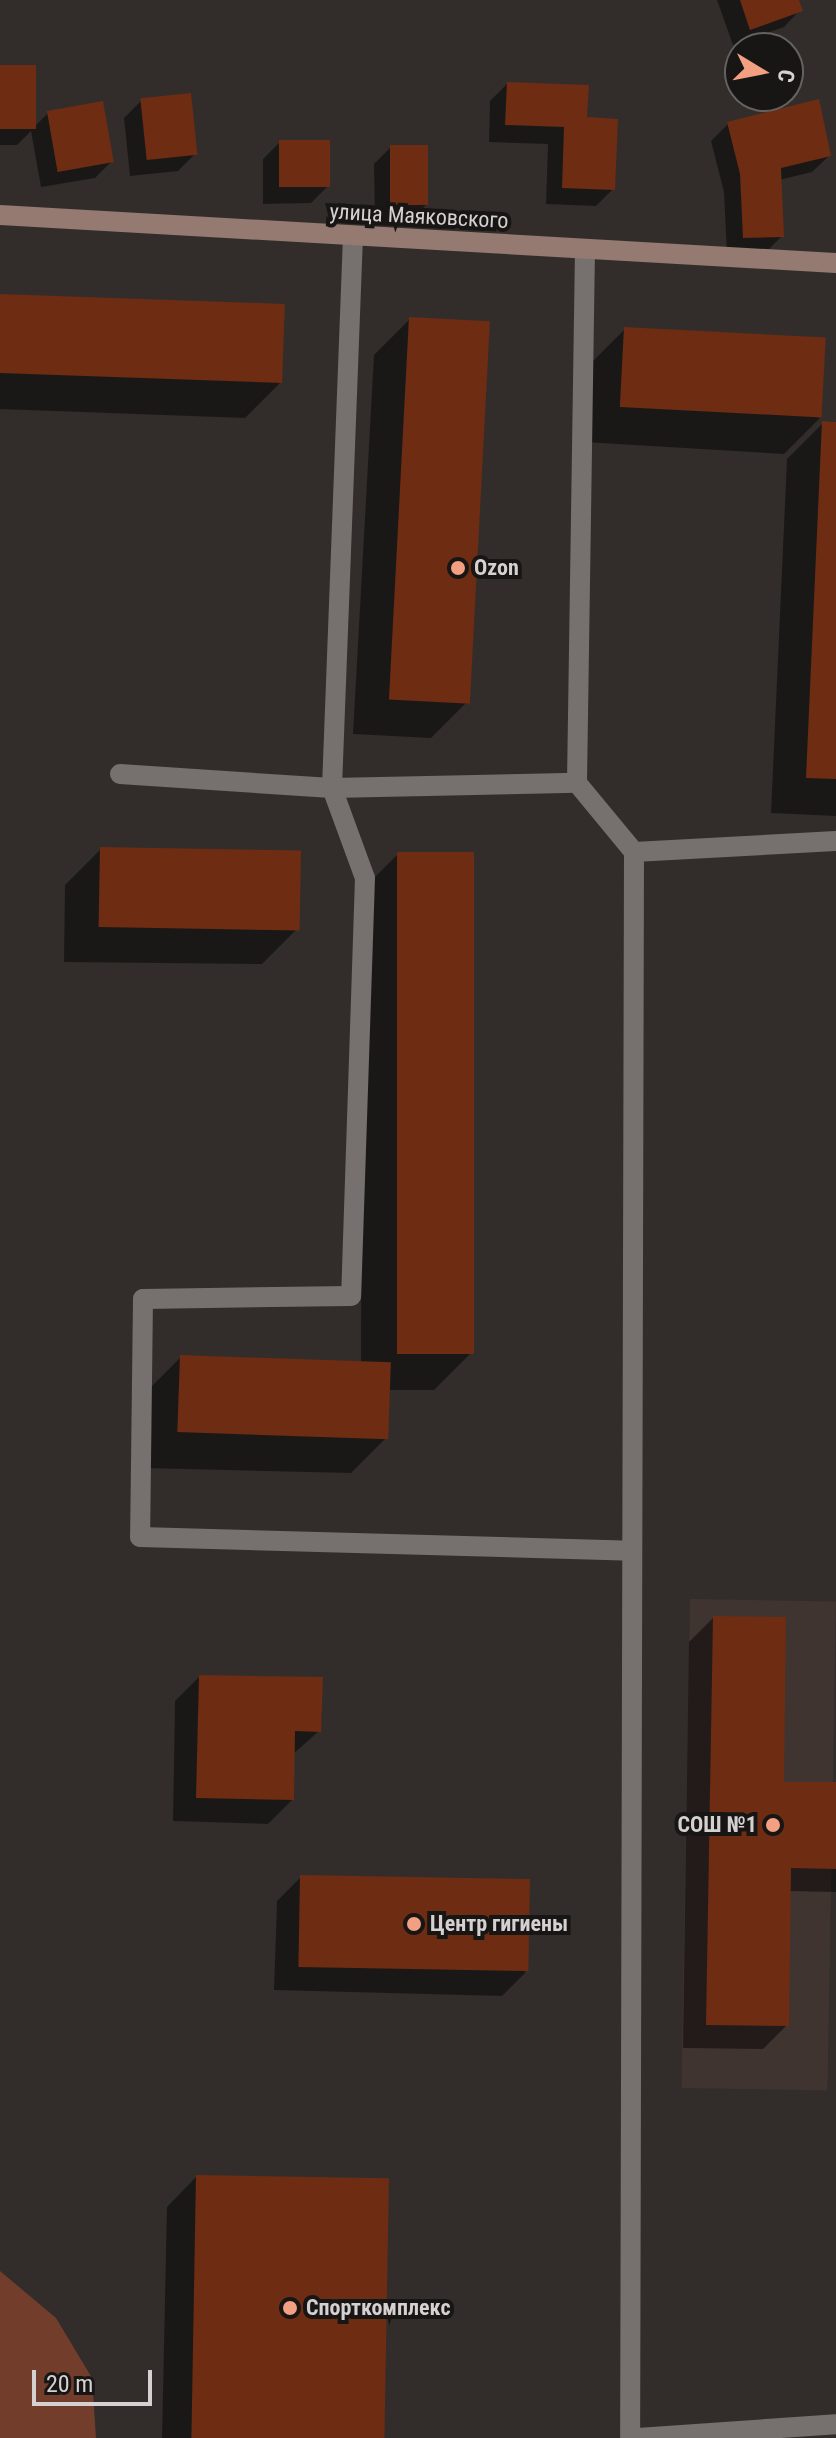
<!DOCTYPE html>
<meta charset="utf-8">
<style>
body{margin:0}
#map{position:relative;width:836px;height:2438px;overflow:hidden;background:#322d2b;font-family:"Roboto Condensed",sans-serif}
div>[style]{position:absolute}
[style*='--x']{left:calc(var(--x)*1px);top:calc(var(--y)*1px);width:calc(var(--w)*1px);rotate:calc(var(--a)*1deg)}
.built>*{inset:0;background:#403430;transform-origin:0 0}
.green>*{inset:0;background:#723e2b}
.shadow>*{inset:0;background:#0007}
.building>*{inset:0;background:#6e2c13;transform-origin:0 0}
.lane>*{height:20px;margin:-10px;padding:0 10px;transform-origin:10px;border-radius:10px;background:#76706e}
.secondary>*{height:20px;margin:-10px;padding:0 10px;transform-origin:10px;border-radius:10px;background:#947a70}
.dots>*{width:22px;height:22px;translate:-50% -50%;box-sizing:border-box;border:4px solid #181615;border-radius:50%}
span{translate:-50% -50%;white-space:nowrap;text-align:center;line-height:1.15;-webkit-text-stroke:8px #181615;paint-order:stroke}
.street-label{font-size:22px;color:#d5d1d0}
.poi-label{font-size:22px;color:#d5d1d0;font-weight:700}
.left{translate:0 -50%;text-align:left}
.right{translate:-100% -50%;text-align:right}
.north{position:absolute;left:724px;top:32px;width:80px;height:80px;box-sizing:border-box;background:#181615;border:2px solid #646160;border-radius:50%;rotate:100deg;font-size:22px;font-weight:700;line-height:32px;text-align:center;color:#d5d1d0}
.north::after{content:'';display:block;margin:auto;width:28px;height:36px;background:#f39f82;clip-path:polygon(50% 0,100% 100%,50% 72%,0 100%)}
.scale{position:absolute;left:32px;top:2370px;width:120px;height:36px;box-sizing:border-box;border:4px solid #d5d1d0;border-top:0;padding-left:10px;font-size:24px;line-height:28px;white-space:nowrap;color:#d5d1d0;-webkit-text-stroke:6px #181615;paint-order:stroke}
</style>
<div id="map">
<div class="built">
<div style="left:690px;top:1599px;width:146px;height:489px;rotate:1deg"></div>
</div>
<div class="green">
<div style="clip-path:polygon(0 2271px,56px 2318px,92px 2378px,96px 2438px,0 2438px)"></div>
</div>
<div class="shadow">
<div style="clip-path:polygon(717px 0,797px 0,800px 10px,784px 27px,733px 45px)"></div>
<div style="clip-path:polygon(0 67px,34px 127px,48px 113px,112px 161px,95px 178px,41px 187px,31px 131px,17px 145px,0 145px)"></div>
<div style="clip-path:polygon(507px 84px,585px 119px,613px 189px,596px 206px,546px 204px,548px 144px,489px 142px,490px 101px)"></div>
<div style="clip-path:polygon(141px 101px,195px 154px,178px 171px,130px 176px,124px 118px)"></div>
<div style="clip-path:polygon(728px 124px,829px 156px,812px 172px,779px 180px,782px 236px,765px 253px,727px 254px,724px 192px,711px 141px)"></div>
<div style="clip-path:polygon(280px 142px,328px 186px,311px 203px,263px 204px,263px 159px)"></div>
<div style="clip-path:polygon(391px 147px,427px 204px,410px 221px,375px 221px,374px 164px)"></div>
<div style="clip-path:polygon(0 296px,281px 382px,245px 418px,0 409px)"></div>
<div style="clip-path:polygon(410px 319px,467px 702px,431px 738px,353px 734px,374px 355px)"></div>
<div style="clip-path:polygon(625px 329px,820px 418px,784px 454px,584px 442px,589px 365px)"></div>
<div style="clip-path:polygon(823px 423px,836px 424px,836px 816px,771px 813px,787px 459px)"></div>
<div style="clip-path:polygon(101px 849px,298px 928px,262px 964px,64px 962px,65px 885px)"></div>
<div style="clip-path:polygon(398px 854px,470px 1354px,434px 1390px,388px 1390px,387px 1437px,351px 1473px,143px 1468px,145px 1393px,181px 1357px,361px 1362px,362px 890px)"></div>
<div style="clip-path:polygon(713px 1618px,782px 1784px,836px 1784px,836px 1892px,789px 1891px,787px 2025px,763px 2049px,683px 2048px,689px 1642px)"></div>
<div style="clip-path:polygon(199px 1677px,319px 1731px,292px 1755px,292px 1800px,268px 1824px,173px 1821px,175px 1701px)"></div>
<div style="clip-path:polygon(301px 1877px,526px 1972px,502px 1996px,274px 1990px,277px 1901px)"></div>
<div style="clip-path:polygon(196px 2177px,382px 2438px,162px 2438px,167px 2207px)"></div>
</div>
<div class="building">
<div style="clip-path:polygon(740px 0,799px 0,803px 11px,750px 30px)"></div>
<div style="left:0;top:65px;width:36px;height:64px"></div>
<div style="clip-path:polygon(507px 82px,589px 85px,587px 117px,618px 119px,615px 190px,562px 188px,564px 127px,505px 125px)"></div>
<div style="left:191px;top:93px;width:62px;height:51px;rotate:84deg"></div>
<div style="clip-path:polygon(819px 99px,831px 156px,781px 168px,784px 237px,743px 238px,740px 174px,727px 122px)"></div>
<div style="left:103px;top:101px;width:62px;height:57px;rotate:80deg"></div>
<div style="left:279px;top:140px;width:51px;height:47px"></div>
<div style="left:390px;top:145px;width:38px;height:60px"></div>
<div style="left:0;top:294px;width:285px;height:79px;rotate:2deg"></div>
<div style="left:409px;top:317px;width:81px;height:383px;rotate:3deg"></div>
<div style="left:624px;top:327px;width:202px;height:80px;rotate:3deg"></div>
<div style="clip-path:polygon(822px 421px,836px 422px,836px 779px,806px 778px)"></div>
<div style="left:100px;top:847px;width:201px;height:80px;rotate:1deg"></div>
<div style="left:397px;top:852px;width:77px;height:502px"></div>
<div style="left:180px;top:1355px;width:211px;height:77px;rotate:2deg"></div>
<div style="clip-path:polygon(713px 1616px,786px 1617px,784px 1782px,836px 1782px,836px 1869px,791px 1868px,789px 2026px,706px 2025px)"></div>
<div style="clip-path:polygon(199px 1675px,323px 1677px,321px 1732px,295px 1731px,294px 1800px,196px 1798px)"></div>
<div style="left:300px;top:1875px;width:230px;height:92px;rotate:1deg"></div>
<div style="left:196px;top:2175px;width:193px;height:263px;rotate:1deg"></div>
</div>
<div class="lane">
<div style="--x:353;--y:236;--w:552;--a:92.18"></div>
<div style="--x:332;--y:788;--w:96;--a:69.9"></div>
<div style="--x:365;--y:878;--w:418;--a:91.9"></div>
<div style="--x:351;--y:1296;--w:208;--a:179.2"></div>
<div style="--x:143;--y:1299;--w:238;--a:90.7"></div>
<div style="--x:140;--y:1537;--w:492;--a:1.6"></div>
<div style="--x:585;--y:249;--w:534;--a:90.86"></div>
<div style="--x:577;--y:783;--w:89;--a:50.4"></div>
<div style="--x:634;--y:852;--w:1586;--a:90.14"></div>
<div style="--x:120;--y:774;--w:212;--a:3.8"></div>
<div style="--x:332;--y:788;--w:245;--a:-1.2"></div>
<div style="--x:634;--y:852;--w:202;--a:-3.1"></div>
<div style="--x:638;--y:2438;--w:198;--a:-4"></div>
</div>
<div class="secondary">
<div style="--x:0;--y:215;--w:837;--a:3.29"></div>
</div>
<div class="dots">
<div style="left:458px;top:568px;background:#f39f82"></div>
<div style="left:773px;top:1825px;background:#f39f82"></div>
<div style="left:414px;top:1924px;background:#f39f82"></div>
<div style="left:290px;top:2308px;background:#f39f82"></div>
</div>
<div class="street-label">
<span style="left:419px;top:216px;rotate:3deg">улица Маяковского</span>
</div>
<div class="poi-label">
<span class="left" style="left:474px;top:568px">Ozon</span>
<span class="right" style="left:757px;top:1825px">СОШ №1</span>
<span class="left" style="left:430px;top:1924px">Центр гигиены</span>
<span class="left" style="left:306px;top:2308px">Спорткомплекс</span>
</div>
<div class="north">С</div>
<div class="scale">20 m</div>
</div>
